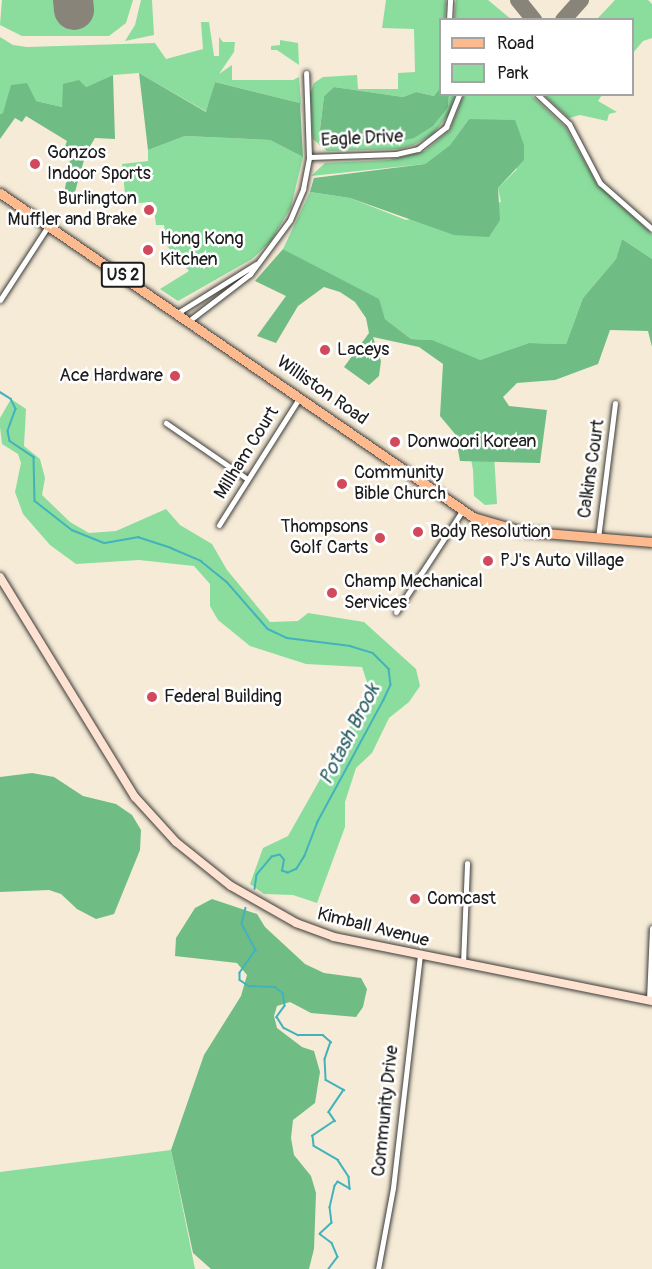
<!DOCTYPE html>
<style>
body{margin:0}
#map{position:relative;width:652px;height:1269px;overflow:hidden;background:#f5ebd7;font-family:Pangolin,sans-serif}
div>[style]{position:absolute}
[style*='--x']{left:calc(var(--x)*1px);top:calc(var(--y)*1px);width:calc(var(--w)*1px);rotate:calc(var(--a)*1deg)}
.green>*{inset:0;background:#8bdd9e}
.forest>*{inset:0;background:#70bc85}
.stream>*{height:1.5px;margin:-0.75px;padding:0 0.75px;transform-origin:0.75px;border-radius:0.75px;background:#43b2bc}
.taxiway>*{height:16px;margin:-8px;padding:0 8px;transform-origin:8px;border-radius:8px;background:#88847a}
.runway>*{height:40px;margin:-20px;padding:0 20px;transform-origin:20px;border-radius:20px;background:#88847a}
.roads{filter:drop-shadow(0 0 2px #3d3b38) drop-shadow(0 0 2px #3d3b38)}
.street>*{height:5px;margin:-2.5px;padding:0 2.5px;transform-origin:2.5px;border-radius:2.5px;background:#fff}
.secondary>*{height:8px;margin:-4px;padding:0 4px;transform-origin:4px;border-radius:4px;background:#fee3d2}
.primary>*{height:9px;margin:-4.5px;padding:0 4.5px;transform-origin:4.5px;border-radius:4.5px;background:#fcba8e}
.dots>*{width:16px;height:16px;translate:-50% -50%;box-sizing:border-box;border:3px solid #fff;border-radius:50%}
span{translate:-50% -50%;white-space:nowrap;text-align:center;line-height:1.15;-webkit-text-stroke:5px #fff;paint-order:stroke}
.shield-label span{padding:2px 4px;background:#fff;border:2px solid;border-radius:4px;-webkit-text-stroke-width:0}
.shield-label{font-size:16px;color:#1c1c1c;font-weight:700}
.street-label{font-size:18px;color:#1c1c1c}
.poi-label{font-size:18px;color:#1c1c1c}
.left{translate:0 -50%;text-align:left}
.right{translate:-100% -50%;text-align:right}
.water-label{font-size:20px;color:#2e6064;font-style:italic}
.legend{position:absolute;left:439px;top:18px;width:195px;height:78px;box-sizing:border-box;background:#fff;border:2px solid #a4a4a4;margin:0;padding:8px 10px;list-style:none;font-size:18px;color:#1c1c1c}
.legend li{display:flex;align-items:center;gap:12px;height:30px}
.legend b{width:30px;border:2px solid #a4a4a4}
</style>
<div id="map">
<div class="green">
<div style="clip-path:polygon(57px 0,59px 13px,89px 8px,88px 0,133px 0,126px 23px,109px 36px,22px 36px,0 25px,2px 0)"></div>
<div style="clip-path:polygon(141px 0,152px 0,154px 35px,125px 41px,135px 25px)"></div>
<div style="clip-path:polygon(386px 0,446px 0,445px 19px,440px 20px,440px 88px,434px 96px,416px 92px,403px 97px,334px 87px,324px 96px,320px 128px,345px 140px,369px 141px,448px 107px,449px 95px,455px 95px,449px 114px,433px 134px,414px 145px,400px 149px,327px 151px,313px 139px,310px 94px,314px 83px,323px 77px,357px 75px,358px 89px,398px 89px,398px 73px,415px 72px,414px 29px,382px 28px)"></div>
<div style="clip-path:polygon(456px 0,488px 0,511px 19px,454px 19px)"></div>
<div style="clip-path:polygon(615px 0,648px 0,652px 4px,652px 38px,643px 41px,633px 53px,632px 20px,597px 19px)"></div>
<div style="clip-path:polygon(201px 22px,209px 22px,214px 56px,219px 56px,219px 37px,223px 42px,235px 42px,234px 52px,219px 74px,232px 65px,232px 80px,293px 80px,299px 77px,302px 115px,300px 103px,215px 82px,207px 112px,139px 73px,113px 75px,86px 87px,62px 107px,36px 101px,0 114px,0 37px,13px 45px,27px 47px,155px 43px,166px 59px,203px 49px)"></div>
<div style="clip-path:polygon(280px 40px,298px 43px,299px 65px,277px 50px,271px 50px,271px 46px,280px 45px)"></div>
<div style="clip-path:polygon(464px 94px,531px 95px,566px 128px,597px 184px,652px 234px,652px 259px,622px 239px,616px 259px,583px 298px,566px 344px,529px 343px,480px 360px,494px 454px,497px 504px,485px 505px,474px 496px,473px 470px,455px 367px,432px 340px,411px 339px,385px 319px,378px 299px,283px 249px,310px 192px,350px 198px,406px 220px,501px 202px,498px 188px,517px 169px,469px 119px,450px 145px,425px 164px,311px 176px,325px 163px,389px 160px,425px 151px,450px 130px)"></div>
<div style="clip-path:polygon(544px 95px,602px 95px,598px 101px,617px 112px,609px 114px,607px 121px,580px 115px,569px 118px)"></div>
<div style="clip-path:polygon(185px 136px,270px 140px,303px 157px,291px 207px,271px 241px,252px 259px,178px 301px,160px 289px,189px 271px,167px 246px,164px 225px,156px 225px,153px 202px,126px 204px,122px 164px,148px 161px,148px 150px)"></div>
<div style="clip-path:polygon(11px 399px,26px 409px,24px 446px,40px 459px,45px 478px,42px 495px,70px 522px,89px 533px,116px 531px,166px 509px,180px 525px,212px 544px,227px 570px,270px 622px,298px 621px,308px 613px,364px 622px,416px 669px,420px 686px,409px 702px,389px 718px,372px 753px,356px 768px,345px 802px,345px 827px,317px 903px,293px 895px,264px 894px,250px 884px,263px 848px,288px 836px,370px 691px,362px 667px,306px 664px,250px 646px,218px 620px,210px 606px,210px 584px,194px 566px,139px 560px,76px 564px,50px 545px,23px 514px,15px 492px,21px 463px,18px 454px,2px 444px,0 427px,0 418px)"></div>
<div style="clip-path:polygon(171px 1150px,195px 1269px,0 1269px,0 1172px)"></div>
</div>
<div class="forest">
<div style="clip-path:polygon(139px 73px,206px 112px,215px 82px,300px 103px,303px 157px,270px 140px,185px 136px,148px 150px)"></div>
<div style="clip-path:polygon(113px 75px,115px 139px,95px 138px,86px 153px,73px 199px,64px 194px,71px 154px,64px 149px,67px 141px,26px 116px,22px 122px,15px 118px,0 139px,0 114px,3px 113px,11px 85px,27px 83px,36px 101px,62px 107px,63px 84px,79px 80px,86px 87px)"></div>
<div style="clip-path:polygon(334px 87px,403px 97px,416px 92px,434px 96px,440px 88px,440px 94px,449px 95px,448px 107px,433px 126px,414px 138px,396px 142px,345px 140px,324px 136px,320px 129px,324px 96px)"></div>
<div style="clip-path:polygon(469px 119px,515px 120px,524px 145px,524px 160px,498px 188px,500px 220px,489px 237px,454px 235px,350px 198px,310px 192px,314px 178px,425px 164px,450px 145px)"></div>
<div style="clip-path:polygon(622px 239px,652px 259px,652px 347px,648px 331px,610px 330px,598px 364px,555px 380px,517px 383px,503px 397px,509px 406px,547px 410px,540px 463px,460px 461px,455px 434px,440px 416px,443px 364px,419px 347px,373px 337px,381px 361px,379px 376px,369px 385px,344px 367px,369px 333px,366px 318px,355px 302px,340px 292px,324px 287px,298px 306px,276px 343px,257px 336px,286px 296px,255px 281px,283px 249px,379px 299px,385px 319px,411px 339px,432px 340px,480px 360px,529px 343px,566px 344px,583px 298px,616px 259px)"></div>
<div style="clip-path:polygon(32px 773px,54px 777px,83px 796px,116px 804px,132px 815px,141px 830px,140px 850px,114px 914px,96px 919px,77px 909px,61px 894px,49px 890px,0 892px,0 777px)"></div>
<div style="clip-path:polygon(212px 899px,257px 914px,265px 927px,305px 964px,324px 973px,361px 978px,367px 989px,363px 1007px,356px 1017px,311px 1013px,290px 1002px,277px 1006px,274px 1016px,277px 1028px,302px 1047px,314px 1051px,320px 1072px,315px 1103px,293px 1120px,291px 1138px,294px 1155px,311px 1176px,316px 1193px,314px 1249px,309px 1269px,211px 1269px,193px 1253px,171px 1150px,204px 1055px,241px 996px,247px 975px,237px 963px,175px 956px,176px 938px,195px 908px)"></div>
</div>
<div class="stream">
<div style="--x:0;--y:392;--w:13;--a:32"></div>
<div style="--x:11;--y:399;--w:11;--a:63"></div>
<div style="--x:16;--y:409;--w:23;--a:110"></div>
<div style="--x:8;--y:431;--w:10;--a:79"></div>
<div style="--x:10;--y:441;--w:29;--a:34"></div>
<div style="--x:34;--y:457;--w:44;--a:88.7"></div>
<div style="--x:35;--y:501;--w:47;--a:38.1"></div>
<div style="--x:72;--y:530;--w:35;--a:22"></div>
<div style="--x:105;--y:543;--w:34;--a:-10"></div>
<div style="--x:138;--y:537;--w:35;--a:18"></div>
<div style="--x:171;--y:548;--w:33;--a:23"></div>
<div style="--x:201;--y:561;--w:33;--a:39"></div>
<div style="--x:227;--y:582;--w:62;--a:48.9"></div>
<div style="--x:268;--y:629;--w:21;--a:25"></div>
<div style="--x:287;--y:638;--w:64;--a:7.2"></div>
<div style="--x:350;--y:646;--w:24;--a:17"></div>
<div style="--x:373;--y:653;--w:23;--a:45"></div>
<div style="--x:389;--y:669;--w:16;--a:83"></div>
<div style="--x:391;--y:685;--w:17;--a:115"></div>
<div style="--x:384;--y:700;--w:139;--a:118.4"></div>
<div style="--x:318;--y:822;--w:36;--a:111"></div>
<div style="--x:305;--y:856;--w:15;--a:122"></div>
<div style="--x:297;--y:869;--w:10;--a:156"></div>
<div style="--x:288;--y:873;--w:6;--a:-162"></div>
<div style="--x:282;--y:871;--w:11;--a:-80"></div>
<div style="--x:284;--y:860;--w:6;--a:-129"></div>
<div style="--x:280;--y:855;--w:8;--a:166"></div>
<div style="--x:272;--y:857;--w:23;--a:130"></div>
<div style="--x:257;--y:875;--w:14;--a:98"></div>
<div style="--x:246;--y:908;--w:16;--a:104"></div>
<div style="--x:242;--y:924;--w:30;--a:62"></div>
<div style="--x:256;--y:950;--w:28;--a:125"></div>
<div style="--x:240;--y:973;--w:7;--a:90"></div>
<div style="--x:240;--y:980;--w:11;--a:34"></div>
<div style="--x:249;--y:986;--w:26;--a:2"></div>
<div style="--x:275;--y:987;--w:10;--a:37"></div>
<div style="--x:283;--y:993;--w:13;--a:81"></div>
<div style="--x:285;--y:1006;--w:14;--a:126"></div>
<div style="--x:277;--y:1017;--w:13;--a:58"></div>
<div style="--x:284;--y:1028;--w:16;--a:27"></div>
<div style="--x:298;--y:1035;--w:25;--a:0"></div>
<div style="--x:323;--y:1035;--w:11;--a:41"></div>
<div style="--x:331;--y:1042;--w:18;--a:109"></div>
<div style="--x:325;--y:1059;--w:21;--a:87"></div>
<div style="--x:326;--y:1080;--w:21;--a:29"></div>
<div style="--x:344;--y:1090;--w:27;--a:124"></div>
<div style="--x:329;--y:1112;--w:11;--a:56"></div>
<div style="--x:335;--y:1121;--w:27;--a:146"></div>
<div style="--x:313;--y:1136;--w:10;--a:84"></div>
<div style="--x:314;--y:1146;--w:28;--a:30"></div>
<div style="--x:338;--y:1160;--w:20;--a:57"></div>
<div style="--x:349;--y:1177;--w:12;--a:85"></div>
<div style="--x:350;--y:1189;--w:14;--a:-150"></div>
<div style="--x:338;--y:1182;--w:5;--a:127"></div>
<div style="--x:335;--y:1186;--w:22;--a:103"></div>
<div style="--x:330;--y:1207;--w:16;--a:83"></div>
<div style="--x:332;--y:1223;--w:16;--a:137"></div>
<div style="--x:320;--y:1234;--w:15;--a:37"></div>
<div style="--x:332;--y:1243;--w:15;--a:67"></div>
<div style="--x:338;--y:1257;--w:15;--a:127"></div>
</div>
<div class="taxiway">
<div style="--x:518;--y:0;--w:26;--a:51"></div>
<div style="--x:563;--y:20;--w:27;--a:-48"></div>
</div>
<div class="runway">
<div style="--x:73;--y:0;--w:10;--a:84"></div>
</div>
<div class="roads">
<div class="street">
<div style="--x:449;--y:20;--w:20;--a:-87"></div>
<div style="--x:537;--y:94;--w:44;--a:43.2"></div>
<div style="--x:569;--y:124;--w:67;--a:62.3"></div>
<div style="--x:600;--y:183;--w:69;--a:41.5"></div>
<div style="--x:309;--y:157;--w:87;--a:-2"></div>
<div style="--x:396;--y:154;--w:23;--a:-13"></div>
<div style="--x:418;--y:149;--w:36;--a:-38"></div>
<div style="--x:446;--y:127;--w:35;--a:-68"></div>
<div style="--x:0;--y:300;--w:88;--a:-57"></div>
<div style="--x:179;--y:312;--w:91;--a:-31.9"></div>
<div style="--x:190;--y:320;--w:76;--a:-37.5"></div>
<div style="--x:250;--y:274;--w:67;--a:-53.5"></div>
<div style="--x:290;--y:220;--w:34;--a:-67"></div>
<div style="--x:303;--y:189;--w:33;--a:-79"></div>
<div style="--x:309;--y:157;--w:84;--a:-92"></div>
<div style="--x:166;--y:423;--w:97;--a:34.5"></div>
<div style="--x:219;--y:525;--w:151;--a:-57.7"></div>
<div style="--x:598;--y:538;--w:136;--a:-82.8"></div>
<div style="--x:396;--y:612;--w:121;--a:-56.8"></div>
<div style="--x:463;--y:964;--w:101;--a:-87.7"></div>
<div style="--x:649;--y:1000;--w:72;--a:-87.6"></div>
<div style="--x:378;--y:1269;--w:82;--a:-79.5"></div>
<div style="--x:393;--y:1188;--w:235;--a:-83.4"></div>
</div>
<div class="secondary">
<div style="--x:0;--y:577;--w:258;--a:58.5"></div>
<div style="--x:135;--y:797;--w:61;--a:47.7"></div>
<div style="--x:176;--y:842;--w:70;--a:38.7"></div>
<div style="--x:231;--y:886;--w:75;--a:29.6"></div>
<div style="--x:296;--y:923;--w:40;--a:20.2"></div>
<div style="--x:334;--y:937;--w:324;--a:11.4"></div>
</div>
<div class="primary">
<div style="--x:0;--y:193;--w:573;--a:34.41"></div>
<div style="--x:473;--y:517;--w:50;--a:16.3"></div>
<div style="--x:521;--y:531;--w:131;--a:4.8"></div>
</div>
</div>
<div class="dots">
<div style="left:35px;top:164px;background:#d1495b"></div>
<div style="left:149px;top:210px;background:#d1495b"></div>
<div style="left:148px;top:250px;background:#d1495b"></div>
<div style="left:325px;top:350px;background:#d1495b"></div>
<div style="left:175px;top:376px;background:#d1495b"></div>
<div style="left:395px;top:442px;background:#d1495b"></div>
<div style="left:342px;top:484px;background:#d1495b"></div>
<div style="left:418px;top:532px;background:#d1495b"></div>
<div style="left:380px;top:538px;background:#d1495b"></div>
<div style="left:488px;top:561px;background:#d1495b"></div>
<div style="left:332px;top:593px;background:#d1495b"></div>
<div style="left:152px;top:697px;background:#d1495b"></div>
<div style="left:415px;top:899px;background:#d1495b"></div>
</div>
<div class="shield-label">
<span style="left:123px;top:275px">US 2</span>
</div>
<div class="street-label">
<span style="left:362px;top:139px;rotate:-3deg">Eagle Drive</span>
<span style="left:322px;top:391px;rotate:35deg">Williston Road</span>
<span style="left:247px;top:453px;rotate:-58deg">Millham Court</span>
<span style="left:592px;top:469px;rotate:-82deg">Calkins Court</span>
<span style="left:373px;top:928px;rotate:14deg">Kimball Avenue</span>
<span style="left:386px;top:1111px;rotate:-84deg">Community Drive</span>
</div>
<div class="poi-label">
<span class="left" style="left:47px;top:164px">Gonzos<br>Indoor Sports</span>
<span class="right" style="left:137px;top:210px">Burlington<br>Muffler and Brake</span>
<span class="left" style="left:160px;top:250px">Hong Kong<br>Kitchen</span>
<span class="left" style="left:337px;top:350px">Laceys</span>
<span class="right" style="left:163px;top:376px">Ace Hardware</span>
<span class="left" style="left:407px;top:442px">Donwoori Korean</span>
<span class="left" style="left:354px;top:484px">Community<br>Bible Church</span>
<span class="right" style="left:368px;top:538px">Thompsons<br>Golf Carts</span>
<span class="left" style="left:430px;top:532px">Body Resolution</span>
<span class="left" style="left:500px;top:561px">PJ's Auto Village</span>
<span class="left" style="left:344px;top:593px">Champ Mechanical<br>Services</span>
<span class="left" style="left:164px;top:697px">Federal Building</span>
<span class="left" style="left:427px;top:899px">Comcast</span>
</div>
<div class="water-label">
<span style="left:349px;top:734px;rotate:-63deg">Potash Brook</span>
</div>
<ul class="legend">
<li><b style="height:8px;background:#fcba8e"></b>Road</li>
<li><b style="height:16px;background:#8bdd9e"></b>Park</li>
</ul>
</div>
